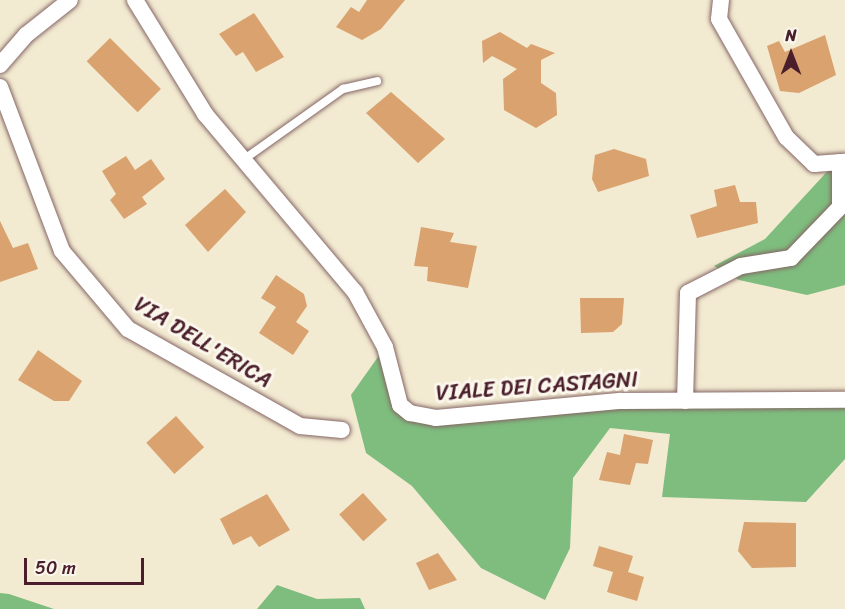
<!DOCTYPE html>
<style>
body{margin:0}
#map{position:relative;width:845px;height:609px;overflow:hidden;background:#f2ead1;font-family:Sriracha,sans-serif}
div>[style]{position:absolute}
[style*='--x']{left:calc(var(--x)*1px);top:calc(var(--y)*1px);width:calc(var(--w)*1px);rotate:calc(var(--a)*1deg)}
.forest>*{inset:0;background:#7ebd7e}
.building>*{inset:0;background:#d9a26e;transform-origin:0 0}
.roads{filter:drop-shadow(0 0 2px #856665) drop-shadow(0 0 2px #856665)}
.lane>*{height:8px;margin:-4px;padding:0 4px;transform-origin:4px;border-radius:4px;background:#fff}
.street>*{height:16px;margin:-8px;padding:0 8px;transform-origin:8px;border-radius:8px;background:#fff}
span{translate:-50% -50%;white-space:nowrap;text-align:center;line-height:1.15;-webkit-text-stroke:6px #fbf7ec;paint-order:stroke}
.street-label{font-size:22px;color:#4a1f2b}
.north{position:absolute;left:761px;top:24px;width:60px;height:60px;-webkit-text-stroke:4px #fbf7ec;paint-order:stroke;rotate:0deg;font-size:16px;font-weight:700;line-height:24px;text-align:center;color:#4a1f2b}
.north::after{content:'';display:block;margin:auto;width:21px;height:27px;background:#4a1f2b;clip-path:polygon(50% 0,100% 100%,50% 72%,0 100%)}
.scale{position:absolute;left:24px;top:558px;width:120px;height:27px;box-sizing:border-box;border:3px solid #4a1f2b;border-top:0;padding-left:8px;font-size:18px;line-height:21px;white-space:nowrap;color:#4a1f2b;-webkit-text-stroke:4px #fbf7ec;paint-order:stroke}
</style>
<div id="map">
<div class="forest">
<div style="clip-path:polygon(845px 162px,845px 285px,807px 295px,739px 280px,714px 266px,765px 239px,835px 163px)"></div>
<div style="clip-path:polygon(385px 347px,410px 413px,845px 400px,845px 459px,806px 502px,662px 497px,670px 434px,610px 428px,573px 478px,570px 548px,545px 600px,481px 568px,412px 486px,366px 453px,351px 395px)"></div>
<div style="clip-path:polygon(277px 585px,317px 599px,360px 598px,365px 609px,257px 609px)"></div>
<div style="clip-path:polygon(0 593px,9px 594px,54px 609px,0 609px)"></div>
</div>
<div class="building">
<div style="clip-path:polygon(367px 0,405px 0,381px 29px,362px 40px,336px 27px,351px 7px,359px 12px)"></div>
<div style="clip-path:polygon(254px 13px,284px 57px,256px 72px,243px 52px,236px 56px,219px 34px)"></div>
<div style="clip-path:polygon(500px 32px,527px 48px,531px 44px,555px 53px,541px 60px,541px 83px,556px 93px,557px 115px,536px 128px,504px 110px,503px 79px,517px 69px,492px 56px,483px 63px,482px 41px)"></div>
<div style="clip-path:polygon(825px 35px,836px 75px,799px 93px,780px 91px,767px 46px,779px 41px,785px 52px)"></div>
<div style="left:110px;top:38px;width:72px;height:33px;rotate:45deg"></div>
<div style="clip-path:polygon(391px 92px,445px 139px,418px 163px,366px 113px)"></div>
<div style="clip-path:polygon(614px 149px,646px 159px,649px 176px,598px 192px,592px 179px,595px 155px)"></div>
<div style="clip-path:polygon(126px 156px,135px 170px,151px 159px,165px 179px,142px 197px,147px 204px,124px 219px,110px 200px,116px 194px,102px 171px)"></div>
<div style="clip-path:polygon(735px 185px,740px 202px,756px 202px,758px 223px,697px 238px,690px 215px,717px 206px,714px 190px)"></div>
<div style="clip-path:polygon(225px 189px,246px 212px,208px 252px,185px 225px)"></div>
<div style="clip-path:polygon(0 221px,13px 248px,28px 243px,38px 269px,0 282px)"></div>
<div style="clip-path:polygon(421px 227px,454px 233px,450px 242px,477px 246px,468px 288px,427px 281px,428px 267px,414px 266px)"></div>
<div style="clip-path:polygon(276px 275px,304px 294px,307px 306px,296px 322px,309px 331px,293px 355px,259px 333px,276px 307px,261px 298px)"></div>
<div style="clip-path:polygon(580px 298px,624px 298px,622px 324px,613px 332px,581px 333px)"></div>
<div style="clip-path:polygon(38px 350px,82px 381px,69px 401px,54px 401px,18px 380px)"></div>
<div style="left:176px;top:416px;width:42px;height:40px;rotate:48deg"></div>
<div style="clip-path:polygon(624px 434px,653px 440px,648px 464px,636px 463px,630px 485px,599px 480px,607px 452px,620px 455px)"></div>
<div style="left:363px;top:493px;width:36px;height:32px;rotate:48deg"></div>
<div style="clip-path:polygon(267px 494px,290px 530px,259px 547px,251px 536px,233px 545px,220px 519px)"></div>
<div style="clip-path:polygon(744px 522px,796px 523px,796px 567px,752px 568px,738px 551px)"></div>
<div style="clip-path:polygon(599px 546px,633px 556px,628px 572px,644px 577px,637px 601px,607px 592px,613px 572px,593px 566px)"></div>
<div style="clip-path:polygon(438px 553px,457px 580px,429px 590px,416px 563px)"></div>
</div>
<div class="roads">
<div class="lane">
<div style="--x:243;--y:160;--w:123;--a:-35.4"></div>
<div style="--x:343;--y:89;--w:35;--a:-13"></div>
</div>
<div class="street">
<div style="--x:135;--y:0;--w:134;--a:58.4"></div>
<div style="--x:205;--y:114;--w:233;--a:49.9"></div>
<div style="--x:355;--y:292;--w:63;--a:61.4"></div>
<div style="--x:385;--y:347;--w:60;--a:75.5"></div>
<div style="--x:400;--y:405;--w:13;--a:39"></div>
<div style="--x:410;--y:413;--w:26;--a:11"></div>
<div style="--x:436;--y:418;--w:186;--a:-5.3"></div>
<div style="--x:621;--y:401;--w:224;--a:-0.3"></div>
<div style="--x:721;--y:0;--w:19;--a:96"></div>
<div style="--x:719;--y:19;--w:136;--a:60.4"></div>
<div style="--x:786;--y:137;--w:39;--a:44"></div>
<div style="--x:814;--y:164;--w:31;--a:-4"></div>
<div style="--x:0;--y:65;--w:40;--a:-49"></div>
<div style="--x:26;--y:35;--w:56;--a:-38.5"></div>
<div style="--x:0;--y:87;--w:175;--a:69.3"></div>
<div style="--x:62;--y:251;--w:102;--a:49.8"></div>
<div style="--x:128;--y:329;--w:197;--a:29.4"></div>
<div style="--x:300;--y:426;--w:42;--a:5.4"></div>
<div style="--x:685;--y:401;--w:108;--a:-88.4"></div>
<div style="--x:688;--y:293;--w:59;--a:-27"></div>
<div style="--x:741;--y:266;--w:51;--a:-9.1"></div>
<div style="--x:791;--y:258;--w:71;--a:-46.1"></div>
<div style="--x:840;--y:207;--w:45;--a:-90"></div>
</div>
</div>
<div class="street-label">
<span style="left:203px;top:342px;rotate:31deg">VIA DELL'ERICA</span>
<span style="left:537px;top:386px;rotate:-4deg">VIALE DEI CASTAGNI</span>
</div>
<div class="north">N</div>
<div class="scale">50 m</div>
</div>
